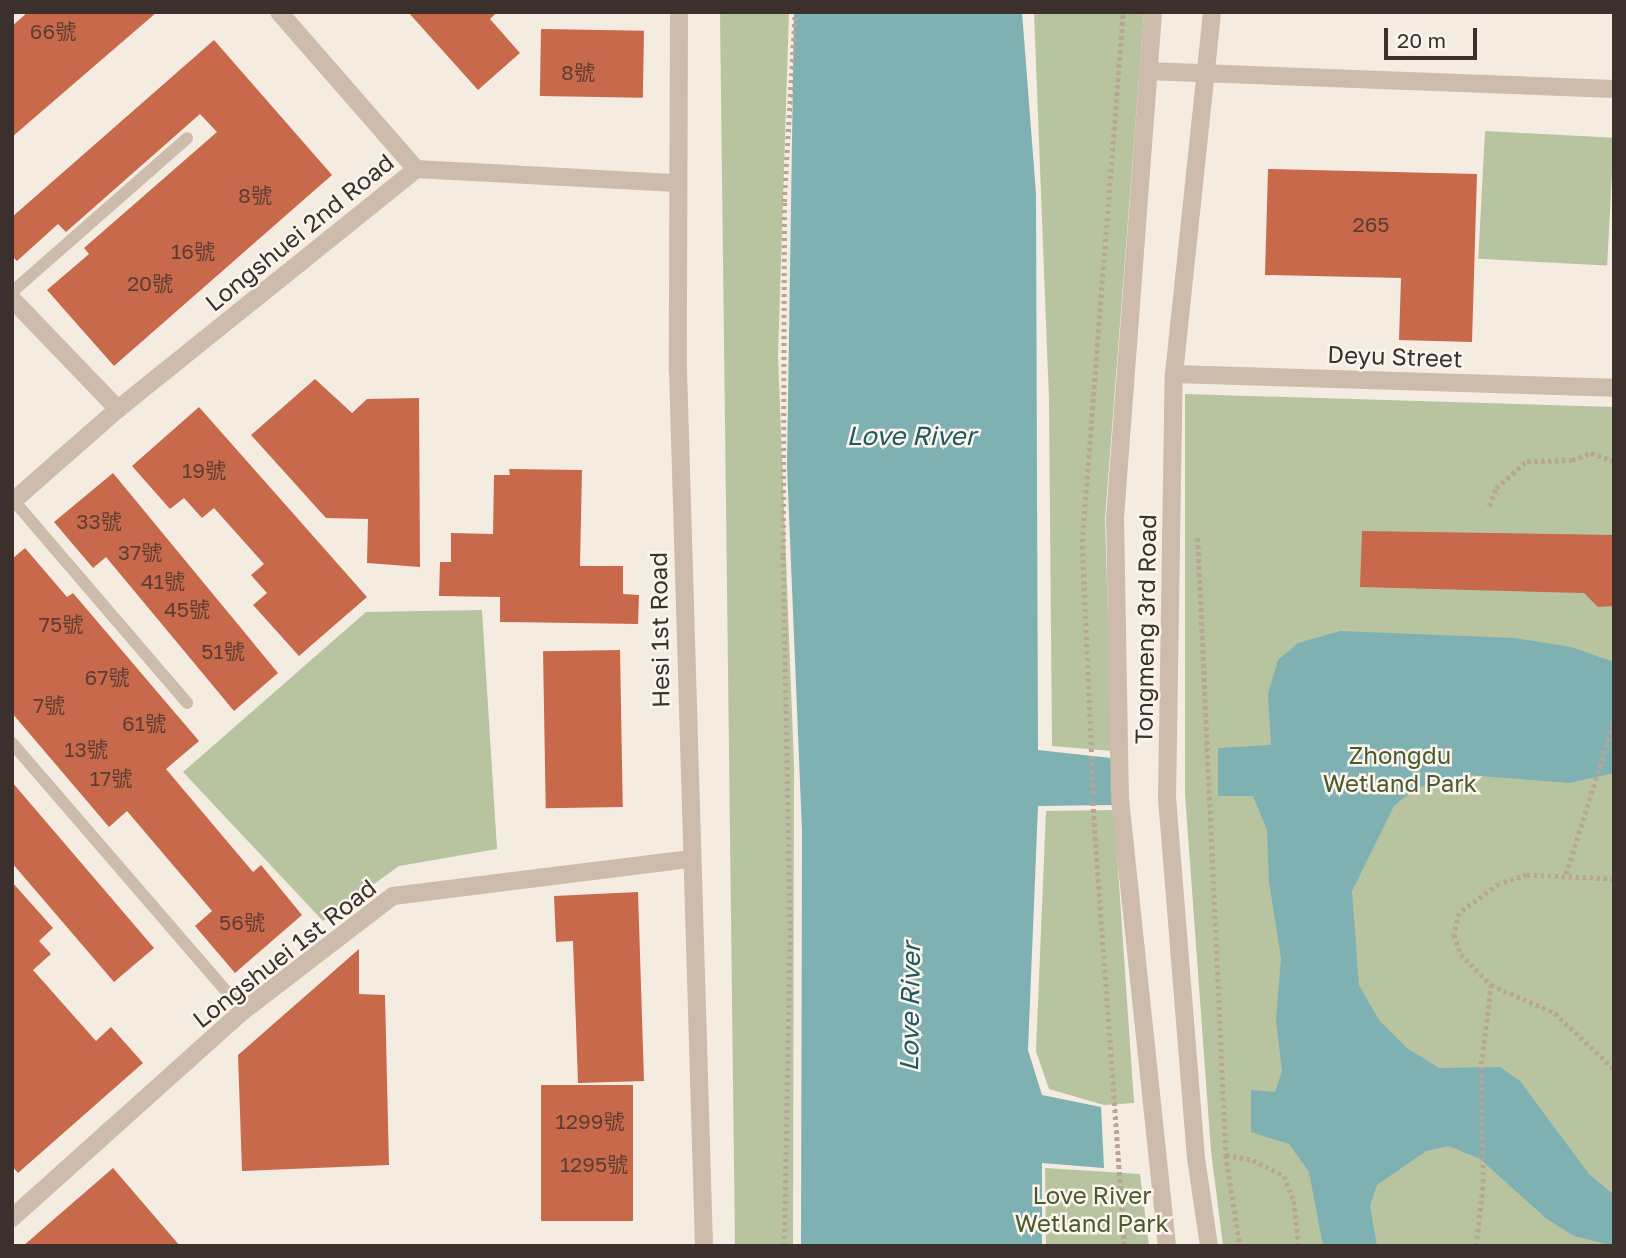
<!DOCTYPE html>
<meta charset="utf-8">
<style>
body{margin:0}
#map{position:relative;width:1626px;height:1258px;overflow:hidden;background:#f4ebe1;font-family:"Golos Text","Noto Sans TC",sans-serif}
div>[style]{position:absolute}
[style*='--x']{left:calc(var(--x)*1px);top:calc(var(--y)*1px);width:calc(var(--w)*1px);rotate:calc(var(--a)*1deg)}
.green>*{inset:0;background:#b8c4a0;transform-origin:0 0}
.water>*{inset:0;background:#7fb0b2}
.building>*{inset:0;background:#c8694b;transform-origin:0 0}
.path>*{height:4.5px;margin-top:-2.25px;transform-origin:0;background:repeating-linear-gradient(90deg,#b9a596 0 3.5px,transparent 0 7px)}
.service>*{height:12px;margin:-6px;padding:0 6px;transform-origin:6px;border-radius:6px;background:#cdbbac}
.minor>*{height:18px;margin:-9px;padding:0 9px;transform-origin:9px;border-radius:9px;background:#cdbbac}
.tertiary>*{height:18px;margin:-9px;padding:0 9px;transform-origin:9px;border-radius:9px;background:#cdbbac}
span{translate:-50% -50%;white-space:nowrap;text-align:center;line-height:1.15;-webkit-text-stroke:5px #fbf5ee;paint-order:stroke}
.number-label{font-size:21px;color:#5e3e33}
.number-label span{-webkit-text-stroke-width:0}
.street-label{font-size:24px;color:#3b302b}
.park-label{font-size:24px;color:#4a5a2e}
.water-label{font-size:26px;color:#1f5a5e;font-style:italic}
.frame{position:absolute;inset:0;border:14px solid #3b302b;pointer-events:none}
.scale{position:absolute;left:1384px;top:28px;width:93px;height:32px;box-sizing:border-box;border:4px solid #3b302b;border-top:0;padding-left:9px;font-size:21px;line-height:24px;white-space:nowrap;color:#3b302b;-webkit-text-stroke:5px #fbf5ee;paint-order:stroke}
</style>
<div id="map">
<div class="green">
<div style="clip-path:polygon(720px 12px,789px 12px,778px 356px,794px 764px,793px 1246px,735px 1246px)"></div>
<div style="clip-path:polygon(1034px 12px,1144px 12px,1105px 519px,1112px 751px,1052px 746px,1049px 400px)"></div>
<div style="left:1485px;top:131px;width:129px;height:128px;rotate:3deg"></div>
<div style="clip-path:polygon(1185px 394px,1614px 407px,1614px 1246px,1223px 1246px,1211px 1151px,1185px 794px)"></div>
<div style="clip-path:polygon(482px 610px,497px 849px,399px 866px,323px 921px,183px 772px,366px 612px)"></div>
<div style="clip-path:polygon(1114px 810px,1134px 1103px,1104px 1105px,1049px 1089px,1036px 1051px,1046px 811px)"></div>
<div style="clip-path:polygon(1045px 1168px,1140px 1174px,1149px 1246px,1046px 1246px)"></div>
</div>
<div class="water">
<div style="clip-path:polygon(794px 12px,1022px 12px,1036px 194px,1038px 750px,1111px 758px,1113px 805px,1038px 806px,1028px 1050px,1042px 1095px,1101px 1107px,1104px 1168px,1042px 1163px,1042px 1246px,801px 1246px,802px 831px,787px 466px)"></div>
<div style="clip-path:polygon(1340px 631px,1515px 638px,1571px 647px,1614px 662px,1614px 773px,1569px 783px,1468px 775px,1416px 788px,1394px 806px,1352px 891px,1359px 985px,1379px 1020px,1407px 1048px,1439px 1068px,1500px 1067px,1520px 1081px,1589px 1174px,1614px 1195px,1614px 1246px,1574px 1236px,1547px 1219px,1480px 1159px,1449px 1146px,1426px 1151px,1377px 1185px,1370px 1206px,1377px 1246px,1323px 1246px,1309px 1172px,1289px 1144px,1251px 1132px,1251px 1090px,1275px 1092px,1282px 1071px,1276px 1020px,1281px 958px,1269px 882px,1267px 830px,1253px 796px,1218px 796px,1218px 748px,1271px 745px,1268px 694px,1278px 660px,1298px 643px)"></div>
</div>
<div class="building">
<div style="clip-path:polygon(28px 12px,157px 12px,12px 137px,12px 26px)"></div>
<div style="clip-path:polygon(408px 12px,497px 12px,490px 19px,520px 53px,478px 90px)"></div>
<div style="left:541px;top:29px;width:103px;height:67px;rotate:1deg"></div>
<div style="clip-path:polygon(214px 40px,332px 175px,114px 366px,47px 290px,89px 254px,84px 248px,217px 132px,200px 114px,66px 232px,58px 224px,17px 261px,12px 256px,12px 217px)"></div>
<div style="clip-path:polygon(1268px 169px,1477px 174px,1472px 342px,1399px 340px,1401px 278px,1265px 275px)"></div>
<div style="clip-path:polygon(315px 379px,352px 413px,367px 399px,419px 398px,420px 567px,367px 563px,368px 519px,326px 518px,251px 435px)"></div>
<div style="clip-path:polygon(199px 407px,367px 597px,299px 656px,253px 605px,267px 593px,251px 575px,264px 564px,214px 508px,202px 518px,184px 498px,170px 509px,132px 466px)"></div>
<div style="clip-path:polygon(509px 469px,582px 470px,580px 566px,623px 566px,623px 594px,639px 595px,638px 624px,500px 622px,500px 597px,439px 596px,440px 562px,451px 562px,451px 533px,493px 534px,494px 475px,510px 475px)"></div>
<div style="clip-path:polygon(113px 473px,278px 673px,234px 711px,106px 557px,93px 568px,54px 522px)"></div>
<div style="clip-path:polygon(1362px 531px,1614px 535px,1614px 606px,1598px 607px,1584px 593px,1360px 587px)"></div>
<div style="clip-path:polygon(25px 548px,67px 597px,73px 593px,199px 741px,166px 769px,253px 872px,261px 865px,302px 915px,235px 973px,195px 926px,212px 911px,127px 811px,109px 827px,12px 713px,12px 559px)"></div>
<div style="left:620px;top:650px;width:157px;height:77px;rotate:89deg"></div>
<div style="clip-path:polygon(12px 782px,154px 948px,114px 982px,12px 863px)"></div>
<div style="clip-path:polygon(12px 882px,53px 928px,39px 941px,51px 954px,33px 970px,96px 1041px,111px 1027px,143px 1063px,18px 1173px,12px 1166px)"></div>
<div style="clip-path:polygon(638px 892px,644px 1081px,578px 1083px,573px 941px,556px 942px,554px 896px)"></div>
<div style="clip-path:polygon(359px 949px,359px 994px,385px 995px,389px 1165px,242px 1171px,238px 1055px)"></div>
<div style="left:633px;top:1085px;width:136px;height:92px;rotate:90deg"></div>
<div style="clip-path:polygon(113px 1168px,180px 1246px,23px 1246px)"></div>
</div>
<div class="path">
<div style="--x:1489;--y:506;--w:19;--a:-69"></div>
<div style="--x:1496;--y:488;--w:41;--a:-41.1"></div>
<div style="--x:1527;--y:461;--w:45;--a:-1.3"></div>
<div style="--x:1572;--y:460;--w:20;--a:-20"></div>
<div style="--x:1591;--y:453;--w:24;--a:19"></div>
<div style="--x:1198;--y:538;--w:618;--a:87.4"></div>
<div style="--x:1226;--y:1155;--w:92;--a:81.3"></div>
<div style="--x:1093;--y:794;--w:252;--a:-92.5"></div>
<div style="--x:1082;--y:542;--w:532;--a:-85.58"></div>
<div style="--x:1093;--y:802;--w:445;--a:85.9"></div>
<div style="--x:1566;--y:874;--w:160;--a:-72.6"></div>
<div style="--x:1614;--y:879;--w:87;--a:-177.4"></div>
<div style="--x:1527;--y:875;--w:29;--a:162"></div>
<div style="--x:1499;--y:884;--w:49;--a:144.1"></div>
<div style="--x:1459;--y:913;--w:23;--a:103"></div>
<div style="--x:1454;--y:935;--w:20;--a:70"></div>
<div style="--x:1461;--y:954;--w:43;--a:45.9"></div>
<div style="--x:1491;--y:985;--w:70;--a:23.6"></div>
<div style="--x:1555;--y:1013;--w:81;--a:43.5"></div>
<div style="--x:1226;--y:1155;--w:27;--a:10"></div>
<div style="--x:1253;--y:1160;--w:35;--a:27"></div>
<div style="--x:1284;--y:1176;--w:27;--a:68"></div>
<div style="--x:1294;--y:1201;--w:45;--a:83.7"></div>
<div style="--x:784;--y:1246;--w:315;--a:-88.9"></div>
<div style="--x:790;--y:931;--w:375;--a:-91.1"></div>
<div style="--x:783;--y:556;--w:354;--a:-89.8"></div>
<div style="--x:784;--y:202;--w:190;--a:-86.7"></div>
<div style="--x:1476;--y:1246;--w:64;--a:-83.8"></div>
<div style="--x:1483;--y:1182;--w:118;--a:-91"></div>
<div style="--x:1481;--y:1064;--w:80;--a:-82.8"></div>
</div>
<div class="service">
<div style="--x:12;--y:292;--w:233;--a:-41.3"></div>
<div style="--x:14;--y:501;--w:266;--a:49.4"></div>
<div style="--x:12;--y:743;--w:354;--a:49.2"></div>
</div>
<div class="minor">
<div style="--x:279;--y:12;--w:208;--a:48.9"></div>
<div style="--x:679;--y:12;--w:358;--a:90.2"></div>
<div style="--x:678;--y:370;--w:876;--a:88.3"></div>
<div style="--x:12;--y:299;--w:153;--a:46.1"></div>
<div style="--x:1174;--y:374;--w:440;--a:1.8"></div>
<div style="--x:12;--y:502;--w:141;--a:-41.3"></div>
<div style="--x:118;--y:409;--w:383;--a:-38.8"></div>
<div style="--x:416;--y:169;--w:261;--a:3.1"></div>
<div style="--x:12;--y:1218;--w:310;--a:-41.9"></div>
<div style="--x:243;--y:1011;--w:189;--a:-37.5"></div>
<div style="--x:393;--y:896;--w:298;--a:-7.1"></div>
</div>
<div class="tertiary">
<div style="--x:1153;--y:12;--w:506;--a:94.3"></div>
<div style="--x:1115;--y:517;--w:282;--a:89"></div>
<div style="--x:1120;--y:799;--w:449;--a:84"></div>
<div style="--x:1147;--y:71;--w:467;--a:2.2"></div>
<div style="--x:1209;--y:1246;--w:89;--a:-98.4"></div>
<div style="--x:1196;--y:1158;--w:360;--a:-94.6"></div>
<div style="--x:1167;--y:799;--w:425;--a:-89.1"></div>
<div style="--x:1174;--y:374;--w:364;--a:-84"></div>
</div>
<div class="number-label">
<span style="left:53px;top:31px">66號</span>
<span style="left:578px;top:72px">8號</span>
<span style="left:255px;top:195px">8號</span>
<span style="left:1371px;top:224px">265</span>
<span style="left:193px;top:251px">16號</span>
<span style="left:150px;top:283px">20號</span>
<span style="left:204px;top:470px">19號</span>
<span style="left:99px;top:521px">33號</span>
<span style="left:140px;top:552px">37號</span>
<span style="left:163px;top:581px">41號</span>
<span style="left:187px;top:609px">45號</span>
<span style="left:61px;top:624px">75號</span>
<span style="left:223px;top:651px">51號</span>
<span style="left:107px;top:677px">67號</span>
<span style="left:49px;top:705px">7號</span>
<span style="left:144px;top:723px">61號</span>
<span style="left:86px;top:749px">13號</span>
<span style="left:111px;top:778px">17號</span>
<span style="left:242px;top:922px">56號</span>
<span style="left:590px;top:1121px">1299號</span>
<span style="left:594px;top:1164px">1295號</span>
</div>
<div class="street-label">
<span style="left:299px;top:232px;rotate:-39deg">Longshuei 2nd Road</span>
<span style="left:1395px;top:356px;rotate:2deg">Deyu Street</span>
<span style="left:1145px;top:629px;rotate:-89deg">Tongmeng 3rd Road</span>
<span style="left:659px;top:630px;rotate:-91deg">Hesi 1st Road</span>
<span style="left:284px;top:953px;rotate:-38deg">Longshuei 1st Road</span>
</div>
<div class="park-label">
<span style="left:1400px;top:769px">Zhongdu<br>Wetland Park</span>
<span style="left:1092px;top:1209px">Love River<br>Wetland Park</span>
</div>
<div class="water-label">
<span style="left:911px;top:436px">Love River</span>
<span style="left:910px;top:1007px;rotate:-89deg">Love River</span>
</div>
<div class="frame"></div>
<div class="scale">20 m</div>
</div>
